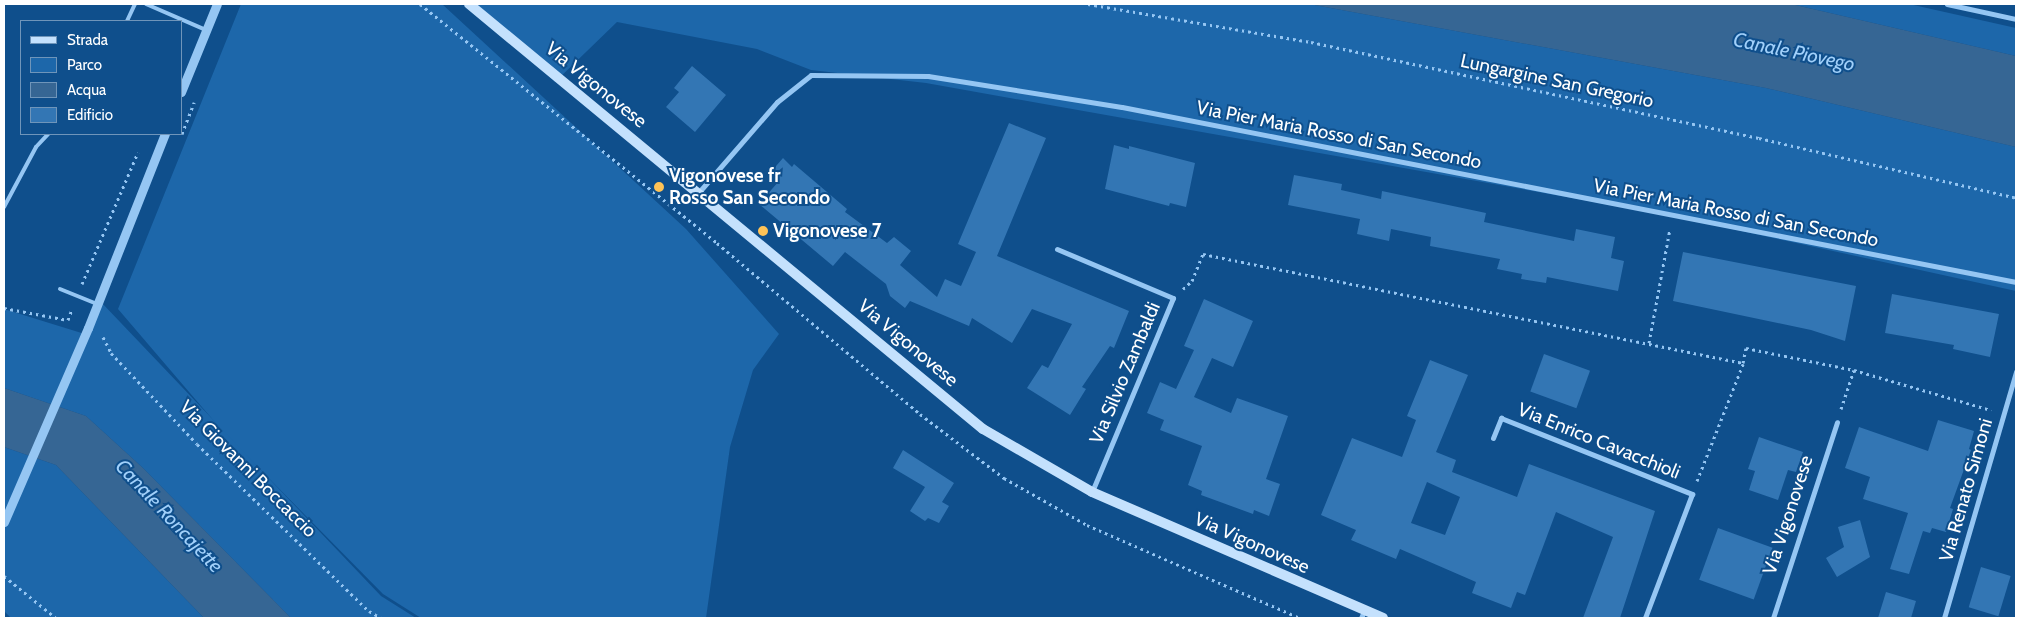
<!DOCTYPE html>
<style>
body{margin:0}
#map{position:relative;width:2020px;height:622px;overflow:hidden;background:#0f4f8c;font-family:Cabin,sans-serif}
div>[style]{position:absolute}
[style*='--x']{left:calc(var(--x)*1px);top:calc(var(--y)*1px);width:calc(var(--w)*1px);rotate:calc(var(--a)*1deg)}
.green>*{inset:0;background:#1d67aa}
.water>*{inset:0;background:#366694}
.building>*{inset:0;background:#3376b4;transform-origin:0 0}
.path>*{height:3px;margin-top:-1.5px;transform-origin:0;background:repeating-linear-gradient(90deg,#95c6f3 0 2.5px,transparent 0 6.5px)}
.service>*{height:4px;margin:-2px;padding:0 2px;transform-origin:2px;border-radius:2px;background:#95c6f3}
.minor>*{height:5px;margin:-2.5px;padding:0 2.5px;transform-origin:2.5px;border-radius:2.5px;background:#95c6f3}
.tertiary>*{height:9px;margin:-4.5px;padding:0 4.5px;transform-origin:4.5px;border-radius:4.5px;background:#95c6f3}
.secondary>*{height:10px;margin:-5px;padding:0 5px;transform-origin:5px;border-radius:5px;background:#c4e1fd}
.dots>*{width:14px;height:14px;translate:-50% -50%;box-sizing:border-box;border:2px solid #0f4f8c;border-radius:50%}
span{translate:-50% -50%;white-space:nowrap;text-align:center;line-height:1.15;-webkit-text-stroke:4px #0f4f8c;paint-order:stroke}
.street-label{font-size:19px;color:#fff}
.poi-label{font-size:19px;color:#fff;font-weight:700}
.left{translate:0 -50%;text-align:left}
.water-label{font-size:20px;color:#a1d0fa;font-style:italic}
.frame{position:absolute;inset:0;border:5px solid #fff;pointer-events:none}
.legend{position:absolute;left:20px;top:20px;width:162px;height:115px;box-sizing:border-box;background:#0f4f8c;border:1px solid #6f95ba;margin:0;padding:6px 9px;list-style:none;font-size:15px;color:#fff}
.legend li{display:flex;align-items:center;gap:10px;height:25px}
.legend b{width:25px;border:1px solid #6f95ba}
</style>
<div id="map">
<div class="green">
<div style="clip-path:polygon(241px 4px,442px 4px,686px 229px,779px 334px,753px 370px,730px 447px,706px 618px,421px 618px,383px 594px,225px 434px,118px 309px)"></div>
<div style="clip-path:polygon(477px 4px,1309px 4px,1766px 88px,2016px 147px,2016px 291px,1673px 216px,926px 83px,811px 70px,757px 49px,617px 22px,555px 82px)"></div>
<div style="clip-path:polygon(1791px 4px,1909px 4px,2016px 28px,2016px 56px)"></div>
<div style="clip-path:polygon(101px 302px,381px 596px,416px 618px,291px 618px,143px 468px,86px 416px,4px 388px,4px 309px,88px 335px)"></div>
<div style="clip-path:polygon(4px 447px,56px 465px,204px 618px,11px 618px,4px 611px)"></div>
</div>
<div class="water">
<div style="clip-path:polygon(1309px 4px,1791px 4px,2016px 56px,2016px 147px,1766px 88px)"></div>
<div style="clip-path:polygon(4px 388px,86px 416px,143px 468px,291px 618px,204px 618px,56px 465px,4px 447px)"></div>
</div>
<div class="building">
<div style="clip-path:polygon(692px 66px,726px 95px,695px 132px,666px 107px,679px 92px,674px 88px)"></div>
<div style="clip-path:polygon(1009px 123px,1046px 138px,997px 256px,1129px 311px,1114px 348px,1110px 346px,1082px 387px,1086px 389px,1070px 415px,1027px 388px,1042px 365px,1048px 368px,1072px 324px,1032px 309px,1012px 343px,972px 318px,969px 326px,910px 301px,905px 308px,890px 296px,886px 284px,845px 252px,833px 266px,759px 204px,779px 181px,770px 173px,783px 158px,792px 167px,794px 164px,847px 209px,845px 212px,887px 243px,894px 237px,911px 251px,900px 265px,937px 297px,945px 279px,961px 286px,976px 252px,958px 244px)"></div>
<div style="clip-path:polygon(1114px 145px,1129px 149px,1129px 146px,1195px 163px,1186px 207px,1170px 203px,1169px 206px,1105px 189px)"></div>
<div style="clip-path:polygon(1294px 175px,1342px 184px,1341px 190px,1381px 199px,1382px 191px,1486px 213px,1484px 222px,1574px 241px,1576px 229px,1615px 237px,1611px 258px,1624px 261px,1618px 291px,1547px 277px,1546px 283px,1521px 279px,1522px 274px,1497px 269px,1500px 259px,1430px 246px,1431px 237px,1391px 229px,1389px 241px,1357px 234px,1360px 219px,1288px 205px)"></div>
<div style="clip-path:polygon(1683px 252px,1856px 286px,1845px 341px,1811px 330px,1673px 301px)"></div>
<div style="clip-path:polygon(1892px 294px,1999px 314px,1990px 357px,1953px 349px,1954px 345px,1885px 333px)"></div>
<div style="clip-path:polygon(1204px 299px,1253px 321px,1233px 367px,1212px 358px,1194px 397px,1231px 413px,1237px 398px,1288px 416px,1266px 479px,1280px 484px,1269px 516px,1254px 510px,1253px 514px,1201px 495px,1202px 491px,1188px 485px,1202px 446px,1160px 430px,1164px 420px,1147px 413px,1160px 382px,1176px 389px,1194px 350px,1184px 346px)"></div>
<div style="left:1544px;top:354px;width:49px;height:40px;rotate:20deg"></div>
<div style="clip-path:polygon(evenodd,1430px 360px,1468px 375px,1436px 452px,1456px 460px,1452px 472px,1517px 497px,1529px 464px,1655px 511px,1620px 618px,1583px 618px,1613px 537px,1556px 512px,1525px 595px,1517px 592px,1511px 608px,1472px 593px,1476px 582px,1400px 549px,1396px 559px,1351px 540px,1356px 530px,1321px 515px,1352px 438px,1402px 457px,1416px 420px,1407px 416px,1430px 360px,1427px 482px,1460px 497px,1445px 535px,1411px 523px,1427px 482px)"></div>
<div style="clip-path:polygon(1938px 420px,1974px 431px,1969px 449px,1971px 450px,1950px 508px,1953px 509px,1946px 532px,1932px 528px,1930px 533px,1923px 531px,1909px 574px,1890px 569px,1908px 513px,1863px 499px,1870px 477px,1845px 468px,1859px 427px,1928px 451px)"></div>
<div style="clip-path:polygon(1759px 437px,1803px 452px,1796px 472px,1788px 470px,1778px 500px,1749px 490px,1755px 471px,1748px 469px)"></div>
<div style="clip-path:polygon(903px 450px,954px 483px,942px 502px,949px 506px,939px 523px,928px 518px,925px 521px,910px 511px,925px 487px,893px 468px)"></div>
<div style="clip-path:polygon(1860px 520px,1870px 557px,1837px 577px,1826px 558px,1844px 547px,1838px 527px)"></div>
<div style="left:1718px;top:528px;width:58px;height:55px;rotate:20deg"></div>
<div style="left:1981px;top:567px;width:31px;height:42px;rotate:17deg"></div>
<div style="clip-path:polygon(1886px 592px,1916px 601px,1911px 618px,1878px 618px)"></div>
</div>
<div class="path">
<div style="--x:420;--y:4;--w:381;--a:38.8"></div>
<div style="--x:717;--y:243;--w:265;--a:40.1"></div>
<div style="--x:920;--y:414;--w:106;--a:37.3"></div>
<div style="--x:1004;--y:478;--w:95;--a:29.5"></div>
<div style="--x:1087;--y:525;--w:232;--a:23.6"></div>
<div style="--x:1088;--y:4;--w:226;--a:9.7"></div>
<div style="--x:1311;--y:42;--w:458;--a:12.1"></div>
<div style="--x:1759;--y:138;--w:264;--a:13.1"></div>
<div style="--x:182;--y:134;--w:34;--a:-69"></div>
<div style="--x:82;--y:284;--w:143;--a:-67"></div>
<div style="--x:1183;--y:289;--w:12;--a:-42"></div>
<div style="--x:1192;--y:281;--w:29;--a:-68"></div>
<div style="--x:1203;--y:254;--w:551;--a:11.41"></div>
<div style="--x:1743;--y:363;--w:15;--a:-79"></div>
<div style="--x:1746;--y:348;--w:110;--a:11.5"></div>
<div style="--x:1854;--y:370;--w:143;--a:16.3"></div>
<div style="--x:4;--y:308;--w:65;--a:10.6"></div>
<div style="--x:68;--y:320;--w:12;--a:-70"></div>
<div style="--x:103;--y:337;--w:18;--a:63"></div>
<div style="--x:111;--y:353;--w:125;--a:46.6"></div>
<div style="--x:197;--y:444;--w:240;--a:44.2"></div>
<div style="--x:369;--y:611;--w:14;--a:30"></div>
<div style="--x:1649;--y:343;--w:116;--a:-79.6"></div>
<div style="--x:1841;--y:409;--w:41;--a:-71.6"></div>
<div style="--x:1697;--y:481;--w:126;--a:-68.5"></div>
<div style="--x:4;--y:576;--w:67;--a:38.9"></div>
</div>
<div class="service">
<div style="--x:146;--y:4;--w:65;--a:23.4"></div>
<div style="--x:127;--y:21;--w:19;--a:-65"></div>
<div style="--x:4;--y:207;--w:68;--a:-61.9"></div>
<div style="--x:36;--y:147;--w:18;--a:-47"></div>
<div style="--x:60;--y:289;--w:40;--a:22"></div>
</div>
<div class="minor">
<div style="--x:1947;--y:4;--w:71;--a:12.3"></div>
<div style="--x:699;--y:192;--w:119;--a:-49.1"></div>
<div style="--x:777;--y:102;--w:43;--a:-38.5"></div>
<div style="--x:811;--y:75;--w:117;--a:0.5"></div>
<div style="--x:928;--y:76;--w:196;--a:9.1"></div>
<div style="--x:1122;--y:107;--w:911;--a:11.08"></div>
<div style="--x:1057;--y:249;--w:126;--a:22.9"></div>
<div style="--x:1173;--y:298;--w:210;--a:112.7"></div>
<div style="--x:1493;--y:438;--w:22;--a:-68"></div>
<div style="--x:1501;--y:418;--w:206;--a:21.7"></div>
<div style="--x:1692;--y:494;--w:133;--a:110.8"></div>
<div style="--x:1361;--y:618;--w:8;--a:-67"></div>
<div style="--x:1773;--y:618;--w:206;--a:-71.9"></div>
<div style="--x:1944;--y:618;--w:257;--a:-73.7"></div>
</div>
<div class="tertiary">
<div style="--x:181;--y:92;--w:95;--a:-67.8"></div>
<div style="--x:4;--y:522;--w:211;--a:-66.6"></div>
<div style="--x:88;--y:328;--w:209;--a:-68.4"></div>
</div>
<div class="secondary">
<div style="--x:469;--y:4;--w:667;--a:39.59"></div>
<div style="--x:983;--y:429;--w:126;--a:30"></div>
<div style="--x:1092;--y:492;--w:317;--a:23.4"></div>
</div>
<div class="dots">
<div style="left:659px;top:187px;background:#ffc357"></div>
<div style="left:763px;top:231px;background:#ffc357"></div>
</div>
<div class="street-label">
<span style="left:1557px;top:81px;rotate:12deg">Lungargine San Gregorio</span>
<span style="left:596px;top:85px;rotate:39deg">Via Vigonovese</span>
<span style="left:1339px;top:135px;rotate:11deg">Via Pier Maria Rosso di San Secondo</span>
<span style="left:1736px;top:213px;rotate:11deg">Via Pier Maria Rosso di San Secondo</span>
<span style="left:908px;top:343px;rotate:40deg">Via Vigonovese</span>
<span style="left:1125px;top:373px;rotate:-67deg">Via Silvio Zambaldi</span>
<span style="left:1599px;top:441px;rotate:22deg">Via Enrico Cavacchioli</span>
<span style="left:248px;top:469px;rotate:45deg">Via Giovanni Boccaccio</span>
<span style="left:1966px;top:490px;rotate:-74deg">Via Renato Simoni</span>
<span style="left:1788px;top:515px;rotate:-72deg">Via Vigonovese</span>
<span style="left:1252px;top:543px;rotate:24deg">Via Vigonovese</span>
</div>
<div class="poi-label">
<span class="left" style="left:669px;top:187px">Vigonovese fr<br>Rosso San Secondo</span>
<span class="left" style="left:773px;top:231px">Vigonovese 7</span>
</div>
<div class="water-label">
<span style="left:1794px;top:52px;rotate:12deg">Canale Piovego</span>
<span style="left:169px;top:516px;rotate:47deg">Canale Roncajette</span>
</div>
<div class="frame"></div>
<ul class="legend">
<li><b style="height:6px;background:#c4e1fd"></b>Strada</li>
<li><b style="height:14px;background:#1d67aa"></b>Parco</li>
<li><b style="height:14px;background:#366694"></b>Acqua</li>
<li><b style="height:14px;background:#3376b4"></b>Edificio</li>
</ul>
</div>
